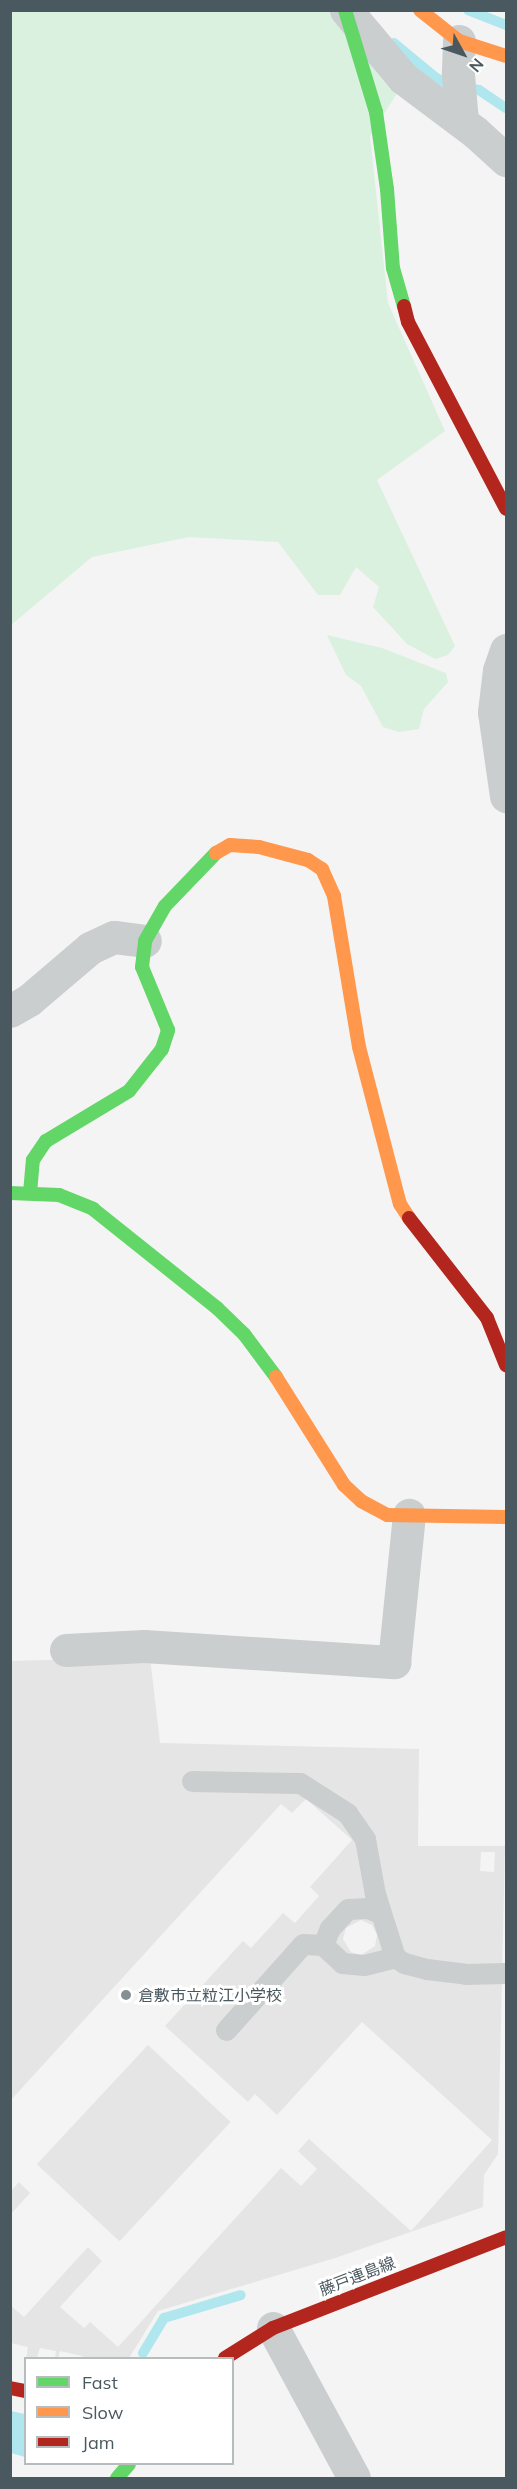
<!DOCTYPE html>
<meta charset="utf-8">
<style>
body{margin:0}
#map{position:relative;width:517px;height:2489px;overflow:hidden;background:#f4f4f4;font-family:Mulish,"Noto Sans JP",sans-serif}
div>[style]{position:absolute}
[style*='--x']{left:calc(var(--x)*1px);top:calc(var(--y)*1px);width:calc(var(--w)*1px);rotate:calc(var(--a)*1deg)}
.education>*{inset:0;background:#e6e5e6;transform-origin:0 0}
.green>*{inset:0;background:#daf1e0}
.water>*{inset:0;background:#b0e7ee}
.stream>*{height:10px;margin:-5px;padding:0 5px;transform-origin:5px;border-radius:5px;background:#b0e7ee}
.lane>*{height:21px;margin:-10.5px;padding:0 10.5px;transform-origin:10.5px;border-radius:10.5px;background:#cacecf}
.street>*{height:33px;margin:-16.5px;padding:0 16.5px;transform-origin:16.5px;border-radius:16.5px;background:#cacecf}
.fast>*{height:14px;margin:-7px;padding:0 7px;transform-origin:7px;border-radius:7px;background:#63d668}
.slow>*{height:14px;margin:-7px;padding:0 7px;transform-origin:7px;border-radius:7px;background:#ff974d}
.jam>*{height:14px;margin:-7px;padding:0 7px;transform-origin:7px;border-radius:7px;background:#b3261e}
.dots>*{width:16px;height:16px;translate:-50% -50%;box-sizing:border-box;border:3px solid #fff;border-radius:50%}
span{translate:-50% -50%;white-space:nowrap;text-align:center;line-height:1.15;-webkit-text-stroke:6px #fff;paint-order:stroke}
.poi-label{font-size:16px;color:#4a5860}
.left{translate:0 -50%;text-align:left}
.street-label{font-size:16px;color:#4a5860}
.frame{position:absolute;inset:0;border:12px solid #4a5860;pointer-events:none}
.legend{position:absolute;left:24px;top:2357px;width:210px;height:108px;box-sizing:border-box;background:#fff;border:2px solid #b7bcbf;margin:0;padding:8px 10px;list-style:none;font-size:18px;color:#4a5860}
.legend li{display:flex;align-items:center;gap:12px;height:30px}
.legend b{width:30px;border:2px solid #b7bcbf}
.north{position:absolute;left:433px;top:24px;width:60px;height:60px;-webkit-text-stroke:4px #fff;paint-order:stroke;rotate:130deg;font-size:16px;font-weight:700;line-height:24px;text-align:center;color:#4a5860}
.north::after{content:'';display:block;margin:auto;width:21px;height:27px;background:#4a5860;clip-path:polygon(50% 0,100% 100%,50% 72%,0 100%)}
</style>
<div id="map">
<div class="education">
<div style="clip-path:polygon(evenodd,150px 1657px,160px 1743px,419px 1749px,418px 1846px,505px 1846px,498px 2154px,484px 2175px,483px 2207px,335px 2258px,158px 2311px,129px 2358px,82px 2358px,82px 2356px,60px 2351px,58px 2358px,55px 2358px,56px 2351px,40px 2348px,37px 2358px,26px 2358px,28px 2347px,11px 2343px,10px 2305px,24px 2317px,88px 2247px,102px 2261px,60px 2307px,84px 2328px,90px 2322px,118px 2347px,281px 2168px,301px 2186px,317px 2169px,298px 2151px,309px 2139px,411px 2231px,492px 2140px,362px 2022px,277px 2115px,255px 2094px,248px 2102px,165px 2026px,243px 1941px,251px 1948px,283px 1913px,295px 1923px,319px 1896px,310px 1887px,352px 1840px,306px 1799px,292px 1813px,281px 1804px,11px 2100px,11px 1661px,150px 1657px,481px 1852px,495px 1852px,494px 1872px,480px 1871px,481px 1852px,150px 1657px,361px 1920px,372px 1925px,377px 1935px,375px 1946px,361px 1955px,351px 1952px,343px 1939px,346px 1928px,361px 1920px)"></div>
<div style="left:148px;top:2045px;width:113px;height:163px;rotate:43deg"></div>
<div style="clip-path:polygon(19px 2182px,30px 2193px,11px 2214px,11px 2191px)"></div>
</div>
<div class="green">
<div style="clip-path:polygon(11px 11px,354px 11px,401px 87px,370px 136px,388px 303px,445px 431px,377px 480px,455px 646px,448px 655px,435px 659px,407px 644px,373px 607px,379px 587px,356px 567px,340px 595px,318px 595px,278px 542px,189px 537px,92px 557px,11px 625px)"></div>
<div style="clip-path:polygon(327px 635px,382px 648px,446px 673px,448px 682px,424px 709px,419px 729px,399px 732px,383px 727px,361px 686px,346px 675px)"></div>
</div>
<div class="water">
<div style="clip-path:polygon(11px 2411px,25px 2414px,25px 2457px,11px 2453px)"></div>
</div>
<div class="stream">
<div style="--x:468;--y:10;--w:41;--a:21.5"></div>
<div style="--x:394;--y:43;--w:53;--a:39.7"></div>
<div style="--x:435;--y:77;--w:13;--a:29"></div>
<div style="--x:446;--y:83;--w:34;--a:12"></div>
<div style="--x:479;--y:90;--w:32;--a:34"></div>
<div style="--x:143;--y:2353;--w:41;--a:-59"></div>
<div style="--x:164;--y:2318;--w:80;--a:-16.6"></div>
</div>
<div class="lane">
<div style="--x:192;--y:1781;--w:108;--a:1.1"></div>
<div style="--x:300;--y:1783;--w:56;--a:32.6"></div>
<div style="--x:347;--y:1813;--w:32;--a:55"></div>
<div style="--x:365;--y:1839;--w:56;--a:79.7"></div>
<div style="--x:375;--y:1894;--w:66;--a:72.4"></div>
<div style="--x:323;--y:1945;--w:18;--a:-68"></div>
<div style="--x:330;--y:1928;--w:26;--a:-47"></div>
<div style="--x:348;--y:1909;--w:20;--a:-3"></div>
<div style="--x:368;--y:1908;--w:13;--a:23"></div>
<div style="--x:226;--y:2030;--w:115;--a:-48.2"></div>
<div style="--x:303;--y:1944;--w:20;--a:3"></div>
<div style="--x:323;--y:1945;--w:26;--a:43"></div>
<div style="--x:342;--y:1963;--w:22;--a:5"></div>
<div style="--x:364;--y:1965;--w:32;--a:-14"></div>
<div style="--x:395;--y:1957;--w:11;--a:34"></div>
<div style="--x:404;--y:1963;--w:24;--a:15"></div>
<div style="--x:427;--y:1969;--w:38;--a:7"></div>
<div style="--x:465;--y:1974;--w:41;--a:-1.4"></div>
</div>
<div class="street">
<div style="--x:346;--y:10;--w:89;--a:50"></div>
<div style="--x:403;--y:78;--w:90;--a:36.9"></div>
<div style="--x:475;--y:132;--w:42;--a:42.1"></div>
<div style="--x:459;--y:41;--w:34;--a:92"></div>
<div style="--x:458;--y:75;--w:47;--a:85.1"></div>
<div style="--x:506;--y:650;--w:21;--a:109"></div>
<div style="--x:499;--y:670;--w:42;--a:96.8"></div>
<div style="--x:494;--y:712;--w:85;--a:81.9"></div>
<div style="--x:10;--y:1011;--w:22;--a:-30"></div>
<div style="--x:29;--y:1000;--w:80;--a:-40.4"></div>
<div style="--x:90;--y:948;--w:26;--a:-25"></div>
<div style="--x:114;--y:937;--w:31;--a:7"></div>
<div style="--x:66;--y:1650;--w:78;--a:-2.9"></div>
<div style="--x:144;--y:1646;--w:251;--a:3.7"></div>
<div style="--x:394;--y:1662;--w:148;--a:-84.2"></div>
<div style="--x:273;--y:2328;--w:170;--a:61.6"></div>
</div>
<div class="fast">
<div style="--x:345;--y:10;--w:107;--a:73.1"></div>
<div style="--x:376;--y:112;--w:78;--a:81.9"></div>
<div style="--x:387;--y:189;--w:79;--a:85.7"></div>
<div style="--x:393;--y:268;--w:40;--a:74"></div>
<div style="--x:10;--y:1193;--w:49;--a:2.3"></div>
<div style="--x:59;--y:1195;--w:37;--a:22"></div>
<div style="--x:93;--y:1209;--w:159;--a:38.6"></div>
<div style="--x:217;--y:1308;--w:37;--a:44"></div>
<div style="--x:244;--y:1334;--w:54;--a:53.3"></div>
<div style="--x:30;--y:1193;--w:33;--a:-85"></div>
<div style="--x:33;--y:1160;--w:23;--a:-56"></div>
<div style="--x:46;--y:1141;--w:97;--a:-31.1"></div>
<div style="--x:129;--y:1091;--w:53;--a:-51.8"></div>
<div style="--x:162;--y:1049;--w:20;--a:-72"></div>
<div style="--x:168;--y:1030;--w:68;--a:-112.4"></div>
<div style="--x:142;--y:967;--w:26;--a:-83"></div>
<div style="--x:145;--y:941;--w:40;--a:-60.3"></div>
<div style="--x:165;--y:906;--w:74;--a:-46.1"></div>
<div style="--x:117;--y:2478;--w:18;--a:-49"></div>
</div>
<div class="slow">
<div style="--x:420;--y:10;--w:50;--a:38.5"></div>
<div style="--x:459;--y:41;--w:49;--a:17.7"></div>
<div style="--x:216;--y:853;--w:16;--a:-30"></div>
<div style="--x:230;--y:845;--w:29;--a:4"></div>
<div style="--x:259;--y:847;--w:51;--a:14.9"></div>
<div style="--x:308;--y:860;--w:17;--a:33"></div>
<div style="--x:322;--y:869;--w:30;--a:66"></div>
<div style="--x:334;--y:896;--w:153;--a:80.6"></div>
<div style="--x:359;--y:1047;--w:162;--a:75.4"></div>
<div style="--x:400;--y:1204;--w:17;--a:57"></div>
<div style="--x:276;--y:1377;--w:128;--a:57.8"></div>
<div style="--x:344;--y:1485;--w:23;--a:43"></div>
<div style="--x:361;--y:1501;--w:30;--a:28"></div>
<div style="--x:387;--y:1515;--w:119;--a:1"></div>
</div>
<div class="jam">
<div style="--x:404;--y:306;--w:16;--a:76"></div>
<div style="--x:408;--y:322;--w:211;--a:62.3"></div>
<div style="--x:409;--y:1218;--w:127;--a:52"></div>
<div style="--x:487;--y:1318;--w:51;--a:68"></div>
<div style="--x:225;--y:2358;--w:57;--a:-32"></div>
<div style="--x:273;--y:2328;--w:250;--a:-21.3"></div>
<div style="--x:10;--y:2388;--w:16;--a:11"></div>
</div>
<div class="dots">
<div style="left:126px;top:1995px;background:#868f94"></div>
</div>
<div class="poi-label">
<span class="left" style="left:138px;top:1995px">倉敷市立粒江小学校</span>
</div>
<div class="street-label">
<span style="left:357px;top:2276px;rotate:-21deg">藤戸連島線</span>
</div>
<div class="frame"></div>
<ul class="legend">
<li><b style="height:8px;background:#63d668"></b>Fast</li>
<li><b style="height:8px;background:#ff974d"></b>Slow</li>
<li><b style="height:8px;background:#b3261e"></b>Jam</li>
</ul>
<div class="north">N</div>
</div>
